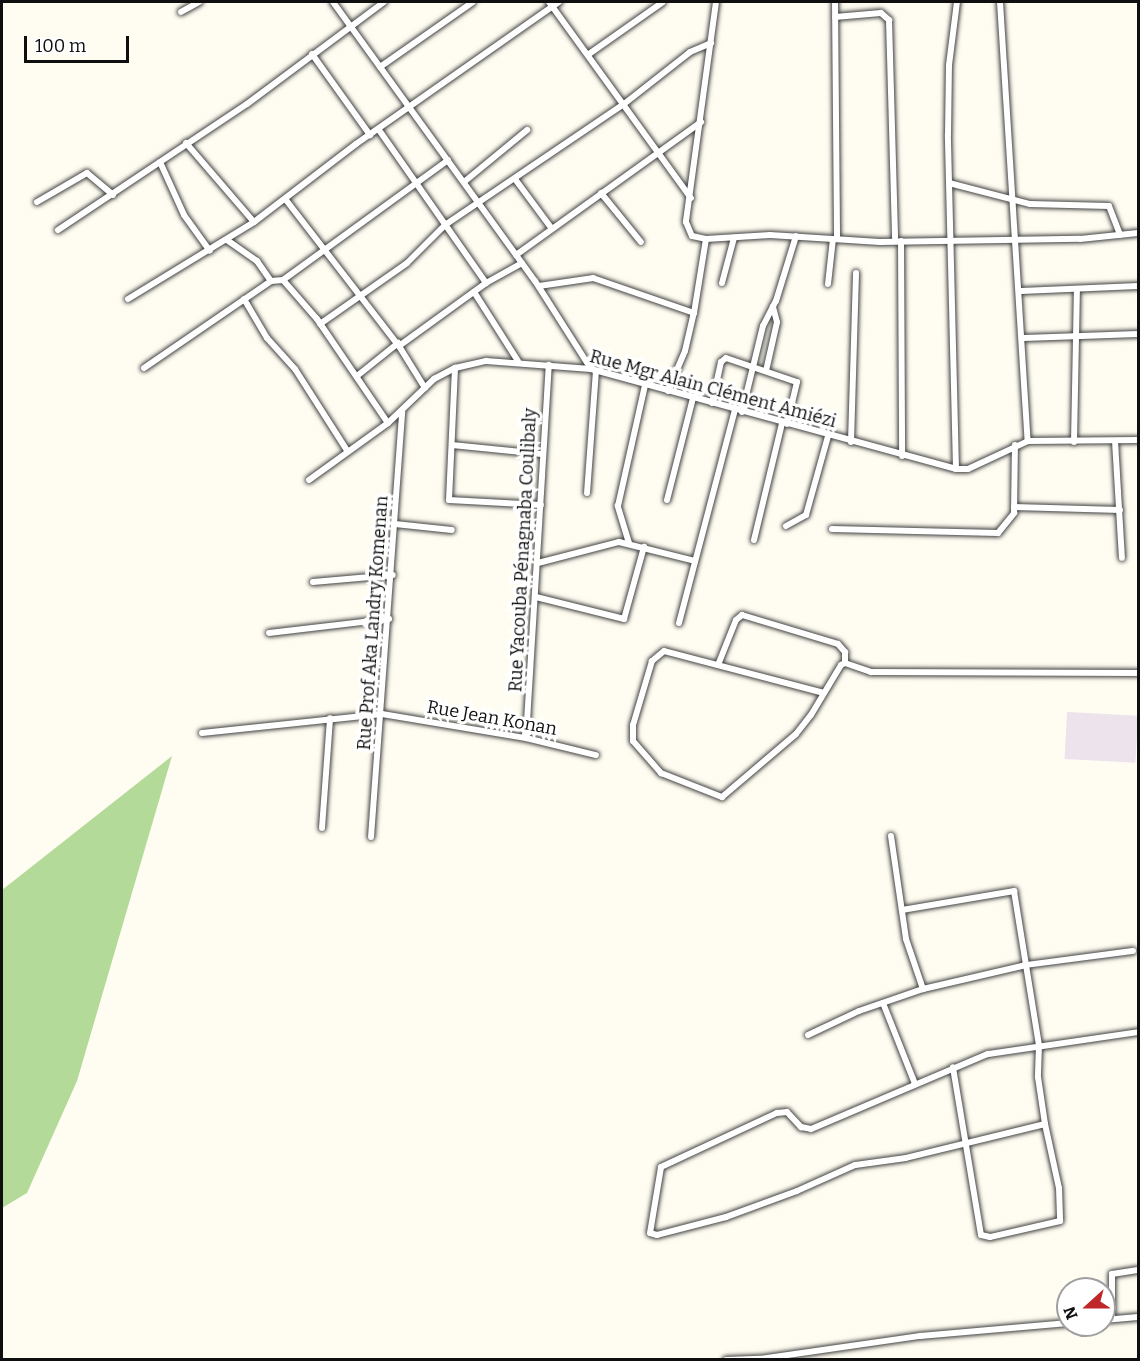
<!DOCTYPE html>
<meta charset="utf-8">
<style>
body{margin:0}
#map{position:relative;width:1140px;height:1361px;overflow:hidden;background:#fffdf1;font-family:Bitter,serif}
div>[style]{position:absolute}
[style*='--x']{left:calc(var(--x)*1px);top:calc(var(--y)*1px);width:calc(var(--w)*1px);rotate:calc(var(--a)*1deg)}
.industrial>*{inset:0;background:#ece3ed;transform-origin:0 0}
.forest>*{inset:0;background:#b4da99}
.roads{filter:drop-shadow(0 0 2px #424242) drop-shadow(0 0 2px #424242)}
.minor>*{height:6px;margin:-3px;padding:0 3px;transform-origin:3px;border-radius:3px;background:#fff}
span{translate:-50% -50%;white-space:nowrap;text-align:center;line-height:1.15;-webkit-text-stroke:6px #fff;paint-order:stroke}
.street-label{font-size:18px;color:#0f0f0f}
.frame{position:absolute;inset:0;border:3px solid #0f0f0f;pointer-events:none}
.north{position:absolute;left:1056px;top:1277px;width:60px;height:60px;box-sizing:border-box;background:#fff;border:2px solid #9f9f9f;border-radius:50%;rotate:249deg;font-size:16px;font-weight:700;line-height:24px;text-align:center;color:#0f0f0f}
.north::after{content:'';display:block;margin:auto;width:21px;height:27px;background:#bf2728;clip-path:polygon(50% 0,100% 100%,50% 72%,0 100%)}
.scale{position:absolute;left:24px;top:36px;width:105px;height:27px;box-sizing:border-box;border:3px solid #0f0f0f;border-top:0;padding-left:8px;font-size:18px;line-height:21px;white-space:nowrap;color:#0f0f0f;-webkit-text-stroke:4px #fff;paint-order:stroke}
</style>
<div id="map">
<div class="industrial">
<div style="left:1067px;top:712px;width:71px;height:47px;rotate:3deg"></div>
</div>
<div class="forest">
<div style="clip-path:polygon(172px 756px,77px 1081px,27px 1193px,2px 1208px,2px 890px)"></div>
</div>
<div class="roads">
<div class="minor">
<div style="--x:333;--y:2;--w:344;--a:54.1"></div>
<div style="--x:535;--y:281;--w:104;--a:57.5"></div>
<div style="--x:549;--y:2;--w:242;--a:54.1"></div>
<div style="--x:716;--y:2;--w:222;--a:97.8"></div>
<div style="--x:686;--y:222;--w:15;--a:67"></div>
<div style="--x:692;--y:236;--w:14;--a:12"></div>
<div style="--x:706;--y:239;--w:64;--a:-3.6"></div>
<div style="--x:770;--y:235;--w:110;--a:3.6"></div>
<div style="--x:880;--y:242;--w:200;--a:-0.9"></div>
<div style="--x:1080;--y:239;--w:58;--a:-5.9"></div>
<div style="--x:835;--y:2;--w:237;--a:89.5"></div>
<div style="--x:1000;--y:2;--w:440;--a:86.4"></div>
<div style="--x:181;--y:12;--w:21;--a:-29"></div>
<div style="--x:835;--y:17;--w:46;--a:-5"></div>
<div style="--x:881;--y:13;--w:11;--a:41"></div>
<div style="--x:889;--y:20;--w:221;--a:88.4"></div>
<div style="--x:312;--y:54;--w:100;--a:54.4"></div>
<div style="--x:589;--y:54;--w:90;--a:-35.1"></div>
<div style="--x:380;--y:67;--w:113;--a:-35"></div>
<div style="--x:379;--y:130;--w:187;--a:55"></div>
<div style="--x:186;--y:143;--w:104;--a:49.3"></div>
<div style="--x:160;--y:162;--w:58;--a:65.6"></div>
<div style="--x:184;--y:215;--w:44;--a:54.2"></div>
<div style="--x:515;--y:179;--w:62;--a:53.5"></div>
<div style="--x:464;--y:182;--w:82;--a:-39.5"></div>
<div style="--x:949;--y:183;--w:84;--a:14.5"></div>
<div style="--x:1030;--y:204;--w:79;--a:1.5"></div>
<div style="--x:1109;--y:206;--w:31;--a:69"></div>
<div style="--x:601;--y:193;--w:63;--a:50.8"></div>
<div style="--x:286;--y:200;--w:185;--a:52.3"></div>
<div style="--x:37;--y:202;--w:58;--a:-30.1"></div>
<div style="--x:87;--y:173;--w:34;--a:40"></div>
<div style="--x:58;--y:230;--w:227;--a:-33.7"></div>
<div style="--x:247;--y:104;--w:171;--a:-36.7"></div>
<div style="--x:227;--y:240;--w:37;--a:35"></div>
<div style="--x:257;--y:261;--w:24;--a:55"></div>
<div style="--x:901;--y:241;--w:215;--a:89.7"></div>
<div style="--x:516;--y:255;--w:228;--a:-35.7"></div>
<div style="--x:283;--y:280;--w:204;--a:-36"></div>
<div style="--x:722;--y:283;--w:47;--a:-75.1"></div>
<div style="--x:828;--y:284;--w:45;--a:-83.7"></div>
<div style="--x:539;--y:286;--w:55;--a:-8.4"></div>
<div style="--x:593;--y:278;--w:107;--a:19.1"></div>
<div style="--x:694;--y:313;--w:75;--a:-80.8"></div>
<div style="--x:1021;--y:291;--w:117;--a:-2.4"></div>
<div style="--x:474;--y:292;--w:82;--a:57.5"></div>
<div style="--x:128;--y:299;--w:148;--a:-31.4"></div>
<div style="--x:254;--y:222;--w:128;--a:-37.4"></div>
<div style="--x:356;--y:144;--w:248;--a:-35"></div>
<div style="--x:244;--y:299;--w:45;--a:59.5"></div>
<div style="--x:267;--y:338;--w:42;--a:47.9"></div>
<div style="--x:295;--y:369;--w:98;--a:57.4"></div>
<div style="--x:320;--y:324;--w:106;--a:-35"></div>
<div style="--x:407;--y:263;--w:54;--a:-45"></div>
<div style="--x:445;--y:225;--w:216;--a:-34.1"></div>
<div style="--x:624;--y:104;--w:84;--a:-38.2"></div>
<div style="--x:690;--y:52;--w:23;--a:-23"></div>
<div style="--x:1024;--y:338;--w:114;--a:-2"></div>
<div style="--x:144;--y:368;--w:154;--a:-34.4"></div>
<div style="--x:271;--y:281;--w:12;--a:-5"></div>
<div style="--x:283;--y:280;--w:52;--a:48.9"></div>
<div style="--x:317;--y:319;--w:126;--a:55.7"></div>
<div style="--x:455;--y:368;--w:132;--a:92.6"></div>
<div style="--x:449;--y:500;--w:92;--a:3.1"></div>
<div style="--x:766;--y:371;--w:50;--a:-77.3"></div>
<div style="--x:777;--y:322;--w:16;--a:-105"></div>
<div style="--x:357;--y:376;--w:53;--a:-38.8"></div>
<div style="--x:425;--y:388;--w:49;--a:-121.8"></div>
<div style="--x:399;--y:346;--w:107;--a:-35.9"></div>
<div style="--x:486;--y:283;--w:41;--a:-29.1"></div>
<div style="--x:668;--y:391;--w:43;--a:-67"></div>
<div style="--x:685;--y:351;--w:39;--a:-77"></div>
<div style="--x:712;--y:403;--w:42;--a:-77.6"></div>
<div style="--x:721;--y:362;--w:6;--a:-39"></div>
<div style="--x:726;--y:358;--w:75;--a:18.7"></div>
<div style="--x:797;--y:382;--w:43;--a:103.4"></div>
<div style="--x:742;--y:412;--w:89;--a:-76.3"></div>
<div style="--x:763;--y:326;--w:28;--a:-63"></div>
<div style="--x:776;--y:301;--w:68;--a:-72.9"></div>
<div style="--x:1115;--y:441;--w:117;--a:86.6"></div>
<div style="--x:851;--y:442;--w:169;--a:-88.3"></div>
<div style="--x:1074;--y:442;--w:153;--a:-88.9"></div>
<div style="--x:452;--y:445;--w:90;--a:5.7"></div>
<div style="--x:956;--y:469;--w:334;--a:-91.4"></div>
<div style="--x:948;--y:135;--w:70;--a:-89.2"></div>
<div style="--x:949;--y:65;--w:64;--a:-82.8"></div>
<div style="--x:309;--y:480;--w:97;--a:-35.8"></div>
<div style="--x:388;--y:423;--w:64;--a:-43.7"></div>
<div style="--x:434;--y:379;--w:24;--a:-28"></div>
<div style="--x:455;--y:368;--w:32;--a:-13"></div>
<div style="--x:486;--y:361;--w:105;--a:4.4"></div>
<div style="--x:591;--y:369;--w:378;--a:15.3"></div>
<div style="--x:956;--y:469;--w:12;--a:0"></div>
<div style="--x:968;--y:469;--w:66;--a:-25"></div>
<div style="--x:1028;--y:441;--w:110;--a:-0.5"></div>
<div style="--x:587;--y:493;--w:122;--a:-85.8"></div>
<div style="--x:667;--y:500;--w:105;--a:-75.7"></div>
<div style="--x:1014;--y:507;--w:106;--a:1.6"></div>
<div style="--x:395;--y:524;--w:57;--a:6"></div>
<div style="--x:786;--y:526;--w:23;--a:-29"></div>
<div style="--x:806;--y:515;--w:82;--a:-74.4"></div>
<div style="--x:832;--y:529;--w:166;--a:1.4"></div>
<div style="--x:998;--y:533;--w:26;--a:-51"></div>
<div style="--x:1014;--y:513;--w:68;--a:-89.2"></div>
<div style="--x:754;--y:540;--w:120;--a:-76.5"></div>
<div style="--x:629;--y:543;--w:39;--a:-107"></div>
<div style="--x:618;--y:506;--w:124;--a:-77.4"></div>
<div style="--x:538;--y:563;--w:84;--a:-14.5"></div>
<div style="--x:619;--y:542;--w:78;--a:14"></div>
<div style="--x:313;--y:582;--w:80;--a:-5"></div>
<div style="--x:536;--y:597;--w:91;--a:14"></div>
<div style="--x:624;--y:619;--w:75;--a:-74.5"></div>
<div style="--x:679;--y:623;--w:220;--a:-75.3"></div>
<div style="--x:269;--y:633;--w:121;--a:-6.7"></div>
<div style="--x:718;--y:665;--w:48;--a:-68.2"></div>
<div style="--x:736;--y:620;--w:8;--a:-40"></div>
<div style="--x:742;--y:615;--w:100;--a:16.8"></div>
<div style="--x:838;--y:644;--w:11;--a:49"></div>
<div style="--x:845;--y:652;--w:11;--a:90"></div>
<div style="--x:824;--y:693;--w:165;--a:-165.3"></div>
<div style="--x:664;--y:651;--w:16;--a:140"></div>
<div style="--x:652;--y:661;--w:67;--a:106.5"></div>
<div style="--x:633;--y:725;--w:16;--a:90"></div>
<div style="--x:633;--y:741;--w:43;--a:48.8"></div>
<div style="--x:661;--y:773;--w:66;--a:21.5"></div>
<div style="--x:722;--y:797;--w:97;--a:-40.4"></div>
<div style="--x:796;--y:734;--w:24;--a:-52"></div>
<div style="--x:811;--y:715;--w:58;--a:-59"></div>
<div style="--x:841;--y:665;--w:4;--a:-27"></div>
<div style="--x:845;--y:663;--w:28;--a:19"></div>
<div style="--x:871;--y:672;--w:267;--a:0.2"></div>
<div style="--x:202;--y:733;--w:181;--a:-6"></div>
<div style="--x:382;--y:714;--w:146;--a:9.5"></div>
<div style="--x:526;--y:738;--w:72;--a:13.7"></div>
<div style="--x:526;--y:738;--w:374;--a:-86.5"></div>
<div style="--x:322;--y:828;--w:110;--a:-85.8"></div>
<div style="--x:891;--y:836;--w:104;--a:81.7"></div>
<div style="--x:906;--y:939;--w:53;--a:71.2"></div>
<div style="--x:371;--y:837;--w:427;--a:-85.8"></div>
<div style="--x:902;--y:910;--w:114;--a:-9.6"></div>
<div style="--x:1014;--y:891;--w:156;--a:80.8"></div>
<div style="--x:1039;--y:1045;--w:32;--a:92"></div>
<div style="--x:1038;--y:1077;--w:48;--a:81.5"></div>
<div style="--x:1045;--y:1124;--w:66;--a:77.7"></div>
<div style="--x:1059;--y:1188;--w:33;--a:88"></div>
<div style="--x:1060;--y:1221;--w:72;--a:167.1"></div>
<div style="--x:990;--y:1237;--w:9;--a:-167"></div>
<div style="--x:981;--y:1235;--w:170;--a:-99.5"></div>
<div style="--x:883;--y:1003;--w:87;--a:68.4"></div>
<div style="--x:808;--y:1035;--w:56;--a:-25.2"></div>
<div style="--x:859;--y:1011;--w:68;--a:-19"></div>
<div style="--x:923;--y:989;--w:106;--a:-13.1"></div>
<div style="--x:1026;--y:965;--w:108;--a:-7.5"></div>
<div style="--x:1045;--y:1124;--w:143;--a:166.3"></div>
<div style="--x:906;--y:1158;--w:51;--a:172.2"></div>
<div style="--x:855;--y:1165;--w:64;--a:155.9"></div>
<div style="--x:797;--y:1191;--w:76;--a:159.9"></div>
<div style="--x:726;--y:1217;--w:71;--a:165.4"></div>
<div style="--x:657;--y:1235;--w:7;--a:-164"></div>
<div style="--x:650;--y:1233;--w:67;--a:-80.5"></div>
<div style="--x:661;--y:1167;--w:128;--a:-25"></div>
<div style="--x:777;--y:1113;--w:10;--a:-6"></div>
<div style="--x:787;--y:1112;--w:21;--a:47"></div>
<div style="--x:801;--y:1127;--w:10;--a:11"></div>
<div style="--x:811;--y:1129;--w:192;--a:-23"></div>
<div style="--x:988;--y:1054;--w:152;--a:-8.3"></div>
<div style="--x:1112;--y:1319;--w:45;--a:-90"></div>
<div style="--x:1112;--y:1274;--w:26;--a:-9"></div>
<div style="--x:1104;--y:1320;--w:34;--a:-5"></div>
<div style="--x:726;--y:1360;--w:34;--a:-2"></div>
<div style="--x:760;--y:1359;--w:162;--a:-8.2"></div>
<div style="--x:920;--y:1336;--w:149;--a:-5"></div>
</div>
</div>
<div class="street-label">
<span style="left:713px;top:389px;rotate:15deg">Rue Mgr Alain Clément Amiézi</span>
<span style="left:523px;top:550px;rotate:-87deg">Rue Yacouba Pénagnaba Coulibaly</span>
<span style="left:373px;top:623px;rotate:-86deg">Rue Prof Aka Landry Komenan</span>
<span style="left:492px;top:718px;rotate:10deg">Rue Jean Konan</span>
</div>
<div class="frame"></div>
<div class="north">N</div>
<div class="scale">100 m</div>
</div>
